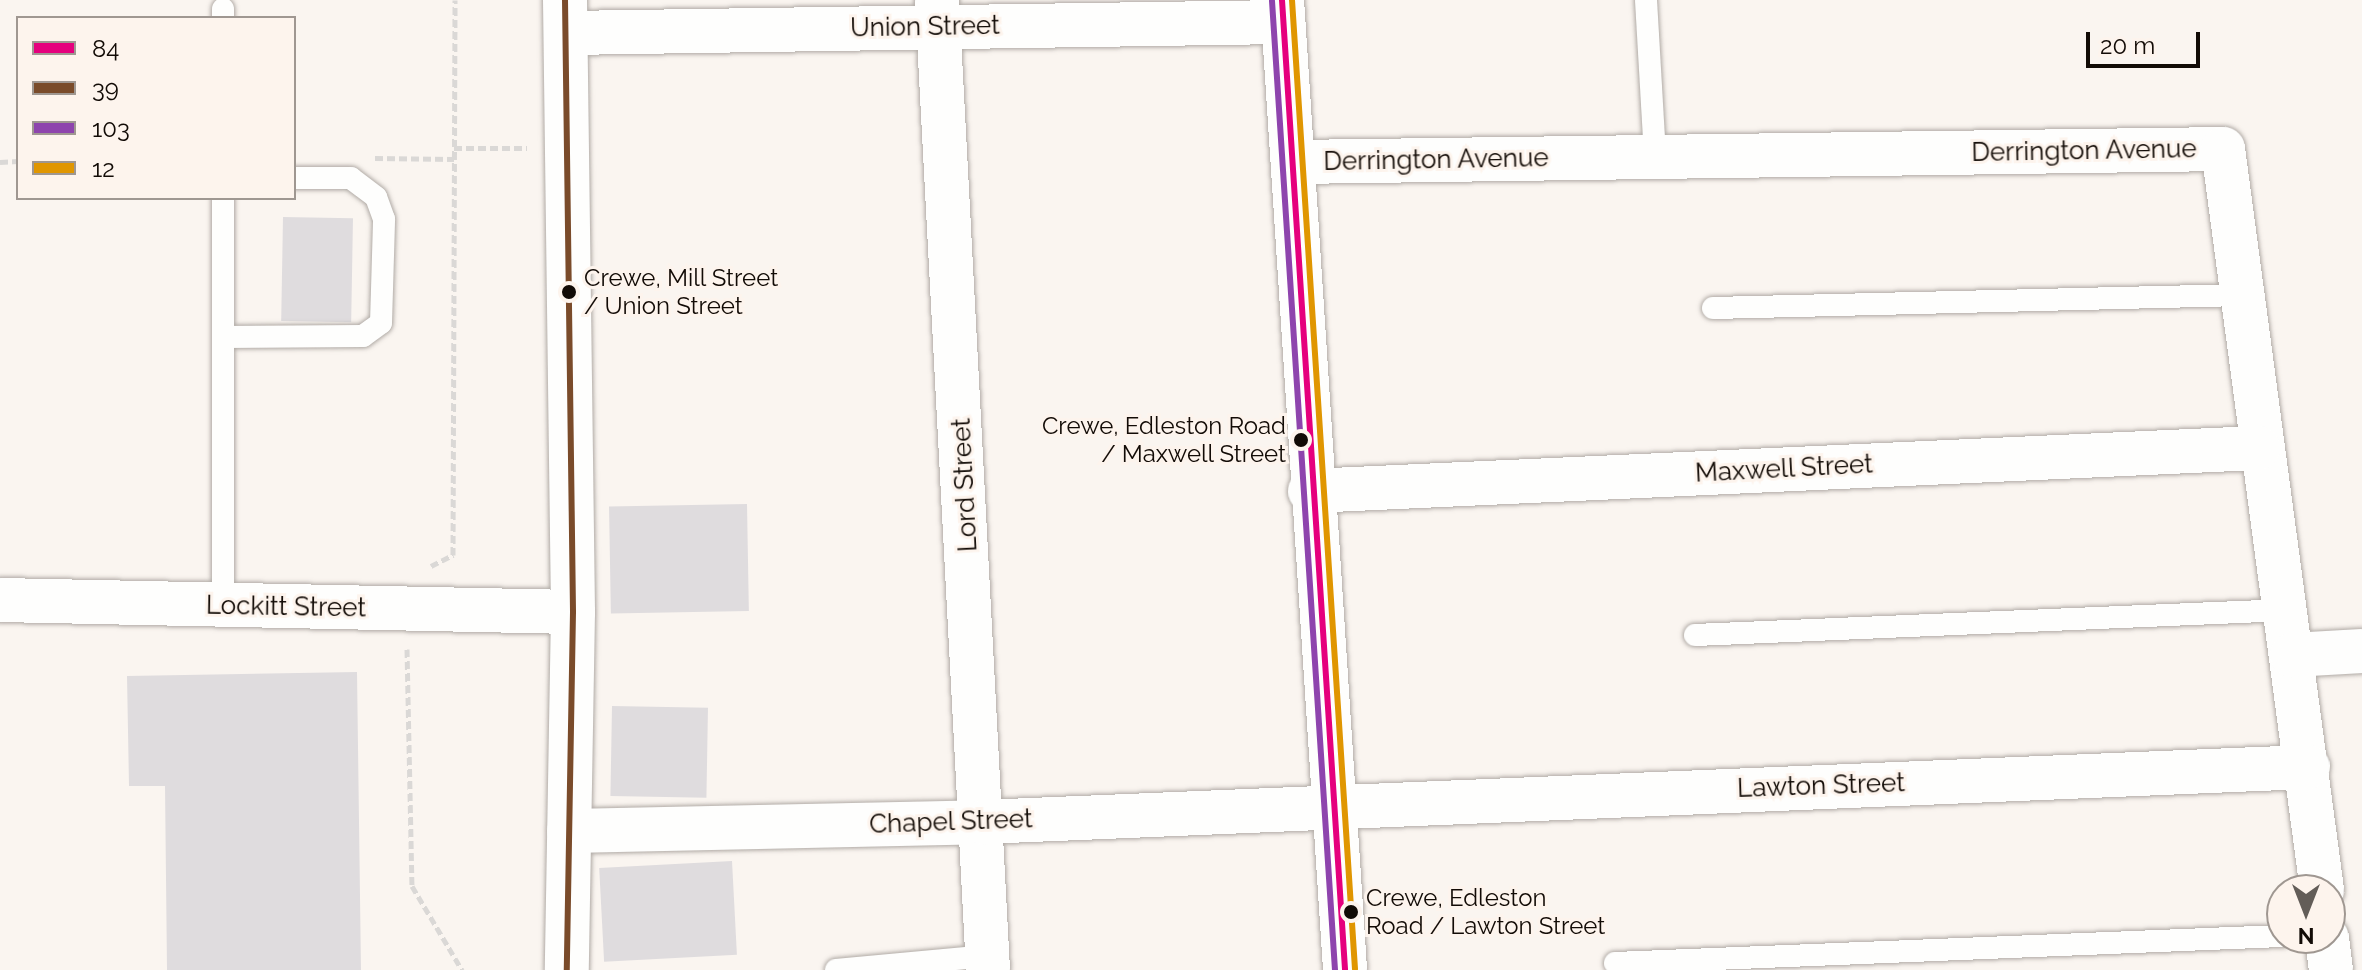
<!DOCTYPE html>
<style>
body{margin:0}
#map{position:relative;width:2362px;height:970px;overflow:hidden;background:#faf5f0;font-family:Raleway,sans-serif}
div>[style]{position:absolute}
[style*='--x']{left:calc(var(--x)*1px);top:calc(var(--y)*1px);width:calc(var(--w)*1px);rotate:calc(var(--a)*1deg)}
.building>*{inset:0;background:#dfdcde;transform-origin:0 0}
.path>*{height:5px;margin-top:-2.5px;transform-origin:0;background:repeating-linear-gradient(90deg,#dad8d6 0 8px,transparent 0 12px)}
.roads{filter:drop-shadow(0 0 2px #b1aba6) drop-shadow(0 0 2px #b1aba6)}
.lane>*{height:22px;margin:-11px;padding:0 11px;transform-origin:11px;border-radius:11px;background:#fefefd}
.street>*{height:44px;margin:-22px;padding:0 22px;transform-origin:22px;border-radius:22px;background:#fefefd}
.primary>*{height:44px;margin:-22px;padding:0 22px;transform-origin:22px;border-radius:22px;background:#fefefd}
.bus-1>*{height:6px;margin:-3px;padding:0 3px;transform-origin:3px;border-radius:3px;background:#e5007d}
.bus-2>*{height:6px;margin:-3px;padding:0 3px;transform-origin:3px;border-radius:3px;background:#7a4b2a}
.bus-3>*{height:6px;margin:-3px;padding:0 3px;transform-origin:3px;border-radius:3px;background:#8e44ad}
.bus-4>*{height:6px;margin:-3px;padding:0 3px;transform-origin:3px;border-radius:3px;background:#e09601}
.dots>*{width:22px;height:22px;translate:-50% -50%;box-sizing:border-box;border:4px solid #fdf4ed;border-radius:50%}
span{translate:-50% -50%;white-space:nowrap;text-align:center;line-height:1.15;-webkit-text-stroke:6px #fdf4ed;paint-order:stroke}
.bus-label{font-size:24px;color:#120b06}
.left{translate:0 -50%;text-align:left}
.right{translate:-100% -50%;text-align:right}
.street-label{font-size:26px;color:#120b06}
.legend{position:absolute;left:16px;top:16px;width:280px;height:184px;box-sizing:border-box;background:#fdf4ed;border:2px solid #9f9791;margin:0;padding:10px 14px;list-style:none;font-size:24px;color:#120b06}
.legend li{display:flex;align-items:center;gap:16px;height:40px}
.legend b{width:40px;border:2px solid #9f9791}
.north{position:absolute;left:2266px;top:874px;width:80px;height:80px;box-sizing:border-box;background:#fdf4ed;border:2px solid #9f9791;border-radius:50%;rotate:180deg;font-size:22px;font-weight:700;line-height:32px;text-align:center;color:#120b06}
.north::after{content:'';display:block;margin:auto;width:28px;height:36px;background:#635d58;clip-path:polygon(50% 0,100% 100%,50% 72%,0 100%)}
.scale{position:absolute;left:2086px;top:32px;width:114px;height:36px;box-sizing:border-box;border:4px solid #120b06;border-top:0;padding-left:10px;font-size:24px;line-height:28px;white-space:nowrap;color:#120b06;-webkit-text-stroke:6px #fdf4ed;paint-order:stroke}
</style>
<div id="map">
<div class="building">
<div style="left:283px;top:217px;width:70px;height:104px;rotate:1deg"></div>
<div style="left:747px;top:504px;width:107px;height:138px;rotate:89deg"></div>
<div style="clip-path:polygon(357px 672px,361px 970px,167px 970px,165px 786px,129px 786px,127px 676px)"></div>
<div style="left:612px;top:706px;width:96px;height:90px;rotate:1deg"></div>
<div style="left:732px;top:861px;width:94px;height:133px;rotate:87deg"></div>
</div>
<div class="path">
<div style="--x:454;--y:148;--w:73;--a:0"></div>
<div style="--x:375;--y:158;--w:79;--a:0.7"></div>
<div style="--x:0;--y:162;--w:18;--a:-3"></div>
<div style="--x:431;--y:566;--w:25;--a:-27"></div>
<div style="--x:453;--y:555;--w:555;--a:-89.79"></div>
<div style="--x:407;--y:649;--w:237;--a:88.8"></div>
<div style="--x:412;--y:886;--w:98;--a:59.2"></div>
</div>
<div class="roads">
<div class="lane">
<div style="--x:1646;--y:0;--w:158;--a:86.7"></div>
<div style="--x:223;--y:9;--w:9;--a:90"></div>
<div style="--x:223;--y:198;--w:408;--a:90"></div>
<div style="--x:1713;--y:308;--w:528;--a:-1.41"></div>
<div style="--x:223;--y:337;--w:140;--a:-0.4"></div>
<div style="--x:363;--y:336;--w:22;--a:-36"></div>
<div style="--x:381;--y:323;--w:104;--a:-88.3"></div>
<div style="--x:384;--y:219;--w:23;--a:-110"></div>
<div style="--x:376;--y:197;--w:31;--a:-143"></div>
<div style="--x:351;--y:178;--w:57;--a:180"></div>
<div style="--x:1695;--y:635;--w:593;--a:-2.42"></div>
<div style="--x:1615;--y:963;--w:668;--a:-2.32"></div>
<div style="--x:836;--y:970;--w:152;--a:-5.3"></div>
</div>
<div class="street">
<div style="--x:937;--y:0;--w:971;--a:86.99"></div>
<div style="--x:567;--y:33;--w:715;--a:-0.88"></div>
<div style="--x:1294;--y:162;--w:929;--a:-0.8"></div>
<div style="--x:2223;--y:149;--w:748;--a:82.39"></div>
<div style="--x:1310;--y:491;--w:949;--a:-2.6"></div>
<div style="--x:0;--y:600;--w:573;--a:1.2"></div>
<div style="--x:2292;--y:655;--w:70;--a:-3.3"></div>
<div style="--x:569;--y:831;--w:414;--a:-1.2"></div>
<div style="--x:983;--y:822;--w:1326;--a:-2.38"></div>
<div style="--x:2327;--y:938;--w:32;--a:83"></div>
</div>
<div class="primary">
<div style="--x:565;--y:0;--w:612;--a:89.25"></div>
<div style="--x:573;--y:612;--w:358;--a:91"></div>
<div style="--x:1282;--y:0;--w:972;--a:86.28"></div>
</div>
</div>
<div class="bus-1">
<div style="--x:1282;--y:0;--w:972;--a:86.28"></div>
</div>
<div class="bus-2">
<div style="--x:565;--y:0;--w:612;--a:89.25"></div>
<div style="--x:573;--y:612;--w:358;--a:91"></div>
</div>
<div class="bus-3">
<div style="--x:1272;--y:1;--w:971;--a:86.28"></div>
</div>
<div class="bus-4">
<div style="--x:1292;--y:0;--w:971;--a:86.28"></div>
</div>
<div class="dots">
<div style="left:569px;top:292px;background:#120b06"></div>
<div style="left:1301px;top:440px;background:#120b06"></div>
<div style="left:1351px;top:912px;background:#120b06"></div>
</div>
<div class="bus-label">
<span class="left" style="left:584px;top:292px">Crewe, Mill Street<br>/ Union Street</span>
<span class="right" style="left:1286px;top:440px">Crewe, Edleston Road<br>/ Maxwell Street</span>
<span class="left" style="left:1366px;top:912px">Crewe, Edleston<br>Road / Lawton Street</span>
</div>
<div class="street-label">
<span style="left:925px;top:27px;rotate:-1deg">Union Street</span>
<span style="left:2084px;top:151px;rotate:-1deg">Derrington Avenue</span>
<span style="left:1436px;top:160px;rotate:-1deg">Derrington Avenue</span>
<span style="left:1784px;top:469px;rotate:-3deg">Maxwell Street</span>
<span style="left:965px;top:485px;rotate:-93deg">Lord Street</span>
<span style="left:286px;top:607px;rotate:1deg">Lockitt Street</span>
<span style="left:1821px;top:786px;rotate:-2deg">Lawton Street</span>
<span style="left:951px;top:822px;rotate:-2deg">Chapel Street</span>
</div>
<ul class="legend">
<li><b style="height:10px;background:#e5007d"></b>84</li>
<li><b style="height:10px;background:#7a4b2a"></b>39</li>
<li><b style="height:10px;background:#8e44ad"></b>103</li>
<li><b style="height:10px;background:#e09601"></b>12</li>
</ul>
<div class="north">N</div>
<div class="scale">20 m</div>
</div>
